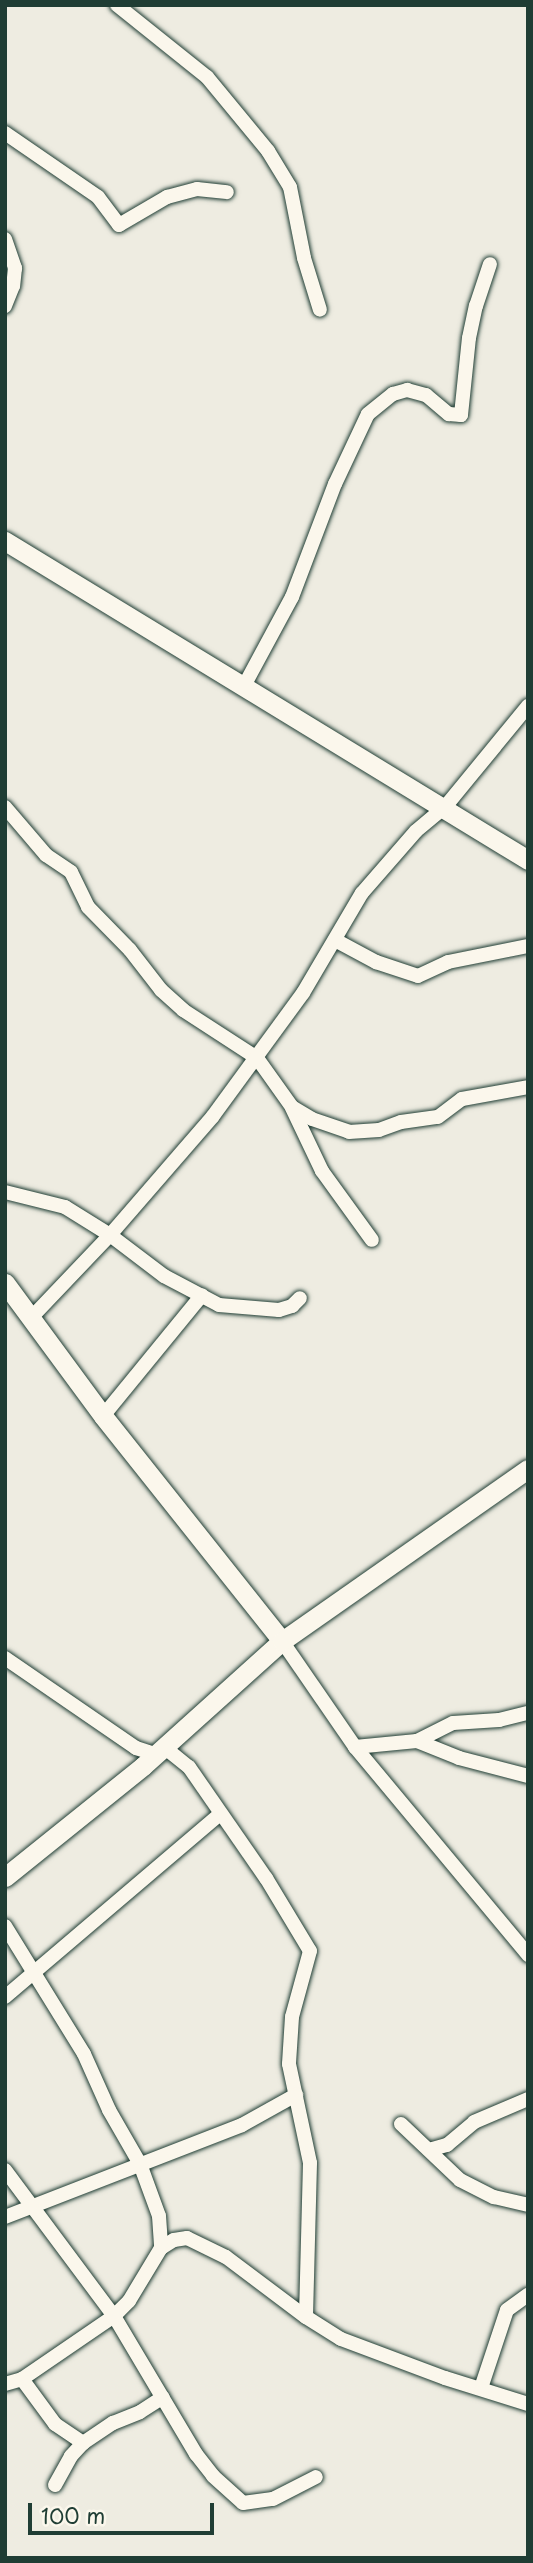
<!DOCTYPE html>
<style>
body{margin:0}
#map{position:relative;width:533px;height:2563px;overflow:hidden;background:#eeece1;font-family:"Playpen Sans",sans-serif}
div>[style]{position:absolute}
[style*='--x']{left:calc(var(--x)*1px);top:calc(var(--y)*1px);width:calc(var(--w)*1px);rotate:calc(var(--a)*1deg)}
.roads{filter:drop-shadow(0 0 2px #1f3d34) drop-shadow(0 0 2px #1f3d34)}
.minor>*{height:14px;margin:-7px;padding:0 7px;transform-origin:7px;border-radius:7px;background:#fbf7ec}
.tertiary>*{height:19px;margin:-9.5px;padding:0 9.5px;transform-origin:9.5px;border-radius:9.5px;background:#fbf7ec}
span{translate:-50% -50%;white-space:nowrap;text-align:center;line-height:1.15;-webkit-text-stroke:5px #fbf7ec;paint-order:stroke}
.frame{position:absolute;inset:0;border:7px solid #1f3d34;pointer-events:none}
.scale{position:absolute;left:28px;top:2503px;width:186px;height:32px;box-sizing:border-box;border:4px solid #1f3d34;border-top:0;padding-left:9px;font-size:21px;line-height:24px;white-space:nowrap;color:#1f3d34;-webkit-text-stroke:5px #fbf7ec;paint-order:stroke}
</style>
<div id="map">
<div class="roads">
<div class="minor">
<div style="--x:117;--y:5;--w:115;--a:38.7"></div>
<div style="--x:207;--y:77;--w:96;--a:50.5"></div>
<div style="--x:268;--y:151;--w:42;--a:58.6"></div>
<div style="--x:290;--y:187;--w:72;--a:78.8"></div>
<div style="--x:304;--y:258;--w:54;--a:72.9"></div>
<div style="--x:5;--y:133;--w:113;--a:34.5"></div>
<div style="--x:98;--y:197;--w:35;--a:53"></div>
<div style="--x:119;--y:225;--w:56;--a:-30.3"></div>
<div style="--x:167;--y:197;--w:31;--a:-15"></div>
<div style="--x:197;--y:189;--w:30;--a:6"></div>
<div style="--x:5;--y:239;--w:31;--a:71"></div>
<div style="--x:15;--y:268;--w:18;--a:96"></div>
<div style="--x:13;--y:286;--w:22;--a:112"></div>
<div style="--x:244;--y:686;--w:101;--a:-61.7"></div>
<div style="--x:292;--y:597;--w:121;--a:-69.2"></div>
<div style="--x:335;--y:484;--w:77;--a:-64.8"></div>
<div style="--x:368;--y:414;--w:32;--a:-39"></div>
<div style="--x:393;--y:394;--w:15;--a:-16"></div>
<div style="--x:407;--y:390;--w:20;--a:15"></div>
<div style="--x:426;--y:395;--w:30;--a:40"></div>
<div style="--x:449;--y:414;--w:12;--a:5"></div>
<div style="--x:461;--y:415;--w:77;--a:-84.1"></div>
<div style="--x:469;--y:338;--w:33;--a:-78"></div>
<div style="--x:476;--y:306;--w:44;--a:-71.6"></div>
<div style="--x:5;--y:807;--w:63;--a:49.5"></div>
<div style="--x:46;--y:855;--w:30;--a:34"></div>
<div style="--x:71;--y:872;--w:39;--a:64"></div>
<div style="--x:88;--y:907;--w:60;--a:45.7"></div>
<div style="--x:130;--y:950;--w:51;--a:52.2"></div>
<div style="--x:161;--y:990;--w:30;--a:42"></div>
<div style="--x:183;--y:1010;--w:88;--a:33"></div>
<div style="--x:257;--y:1058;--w:60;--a:54.5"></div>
<div style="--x:292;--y:1107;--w:23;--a:31"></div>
<div style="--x:312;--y:1119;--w:39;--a:19"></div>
<div style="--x:349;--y:1132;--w:30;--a:-4"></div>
<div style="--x:379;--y:1130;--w:23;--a:-20"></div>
<div style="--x:401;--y:1122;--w:37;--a:-8"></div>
<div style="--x:438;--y:1117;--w:30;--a:-37"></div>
<div style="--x:462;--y:1099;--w:67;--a:-10.3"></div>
<div style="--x:335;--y:940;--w:47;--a:28.2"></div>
<div style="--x:376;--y:962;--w:44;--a:18.4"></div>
<div style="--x:418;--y:976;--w:33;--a:-25"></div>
<div style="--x:448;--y:962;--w:82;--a:-11.3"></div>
<div style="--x:292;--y:1108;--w:70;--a:64.5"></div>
<div style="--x:322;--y:1171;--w:85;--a:54.1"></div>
<div style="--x:5;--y:1192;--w:62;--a:14"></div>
<div style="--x:65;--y:1207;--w:53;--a:31.9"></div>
<div style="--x:110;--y:1235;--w:68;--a:37.2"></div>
<div style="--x:164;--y:1276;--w:62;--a:27.8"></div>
<div style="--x:219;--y:1305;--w:60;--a:4.8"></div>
<div style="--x:279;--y:1310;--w:14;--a:-17"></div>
<div style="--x:292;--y:1306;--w:11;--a:-45"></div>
<div style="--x:30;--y:1319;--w:116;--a:-46.4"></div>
<div style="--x:110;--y:1235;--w:157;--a:-49.1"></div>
<div style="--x:213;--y:1116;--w:152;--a:-53.8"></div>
<div style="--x:303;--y:993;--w:116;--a:-59.5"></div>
<div style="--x:362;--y:893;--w:82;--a:-48.9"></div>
<div style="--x:416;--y:831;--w:38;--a:-40"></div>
<div style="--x:445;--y:807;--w:131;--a:-50.6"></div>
<div style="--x:103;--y:1416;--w:156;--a:-50.7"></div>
<div style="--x:282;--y:1641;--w:129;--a:55.4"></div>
<div style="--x:355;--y:1747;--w:271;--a:50.2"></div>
<div style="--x:5;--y:1658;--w:159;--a:34.5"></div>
<div style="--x:136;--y:1748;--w:20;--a:18"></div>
<div style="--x:417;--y:1741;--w:40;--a:-26.6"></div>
<div style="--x:453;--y:1723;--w:46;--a:-3.7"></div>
<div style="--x:499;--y:1720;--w:30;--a:-14"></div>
<div style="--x:164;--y:1747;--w:32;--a:39"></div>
<div style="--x:189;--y:1767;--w:135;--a:55.3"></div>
<div style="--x:266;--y:1878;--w:85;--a:58.9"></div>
<div style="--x:310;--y:1951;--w:68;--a:105.3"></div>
<div style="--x:292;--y:2017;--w:47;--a:93.7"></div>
<div style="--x:289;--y:2064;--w:101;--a:78"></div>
<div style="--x:310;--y:2163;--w:154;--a:91.5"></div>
<div style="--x:355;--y:1747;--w:62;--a:-5.5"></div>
<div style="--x:417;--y:1741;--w:45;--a:22"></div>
<div style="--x:459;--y:1758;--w:71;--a:14.6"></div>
<div style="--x:5;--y:1926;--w:150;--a:58.3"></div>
<div style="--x:84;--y:2054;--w:61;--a:65.9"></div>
<div style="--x:109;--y:2110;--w:62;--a:60.1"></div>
<div style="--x:140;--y:2164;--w:55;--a:69.9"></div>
<div style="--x:159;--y:2216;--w:32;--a:86"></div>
<div style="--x:5;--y:1997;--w:282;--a:-40.4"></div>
<div style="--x:401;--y:2124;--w:81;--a:43.5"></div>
<div style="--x:460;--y:2180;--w:38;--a:27"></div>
<div style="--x:494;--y:2197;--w:35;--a:13"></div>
<div style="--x:429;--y:2150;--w:19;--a:-16"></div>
<div style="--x:447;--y:2145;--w:35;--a:-40"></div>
<div style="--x:474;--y:2122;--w:59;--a:-23.1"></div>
<div style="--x:5;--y:2170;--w:182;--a:53.3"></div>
<div style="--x:114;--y:2316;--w:161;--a:59.3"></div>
<div style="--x:196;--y:2454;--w:28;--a:52"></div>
<div style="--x:213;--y:2476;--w:40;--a:42"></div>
<div style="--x:243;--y:2503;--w:30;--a:-8"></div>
<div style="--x:273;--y:2499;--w:48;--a:-27.1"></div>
<div style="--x:5;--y:2217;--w:254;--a:-21.2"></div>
<div style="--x:242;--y:2125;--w:62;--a:-29.1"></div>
<div style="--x:22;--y:2379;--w:56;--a:53.7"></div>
<div style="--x:55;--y:2424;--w:34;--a:34"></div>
<div style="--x:5;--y:2384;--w:18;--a:-16"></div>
<div style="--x:22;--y:2379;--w:112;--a:-34.4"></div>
<div style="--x:114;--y:2316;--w:21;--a:-45"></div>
<div style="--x:129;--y:2301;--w:62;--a:-58.9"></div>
<div style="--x:161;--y:2248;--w:15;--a:-32"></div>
<div style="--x:174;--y:2240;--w:13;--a:-9"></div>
<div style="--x:187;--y:2238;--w:43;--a:26"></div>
<div style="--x:226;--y:2257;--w:100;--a:36.9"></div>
<div style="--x:306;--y:2317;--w:41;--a:32.2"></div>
<div style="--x:341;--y:2339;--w:111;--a:20.6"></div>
<div style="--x:445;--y:2378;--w:87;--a:17.4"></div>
<div style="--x:481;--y:2388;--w:82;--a:-71.6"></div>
<div style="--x:507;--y:2310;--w:26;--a:-36"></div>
<div style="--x:55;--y:2485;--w:33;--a:-61"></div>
<div style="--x:71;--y:2456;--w:18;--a:-47"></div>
<div style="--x:83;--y:2443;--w:36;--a:-34"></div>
<div style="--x:113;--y:2423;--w:29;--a:-22"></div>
<div style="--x:140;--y:2412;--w:27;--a:-33"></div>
</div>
<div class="tertiary">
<div style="--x:5;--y:541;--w:613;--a:31.38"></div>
<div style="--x:5;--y:1283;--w:165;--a:53.6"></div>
<div style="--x:103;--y:1416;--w:288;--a:51.5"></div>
<div style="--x:5;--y:1877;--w:177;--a:-38.8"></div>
<div style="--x:143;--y:1766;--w:187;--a:-42"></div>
<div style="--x:282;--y:1641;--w:300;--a:-35"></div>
</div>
</div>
<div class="frame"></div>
<div class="scale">100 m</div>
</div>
